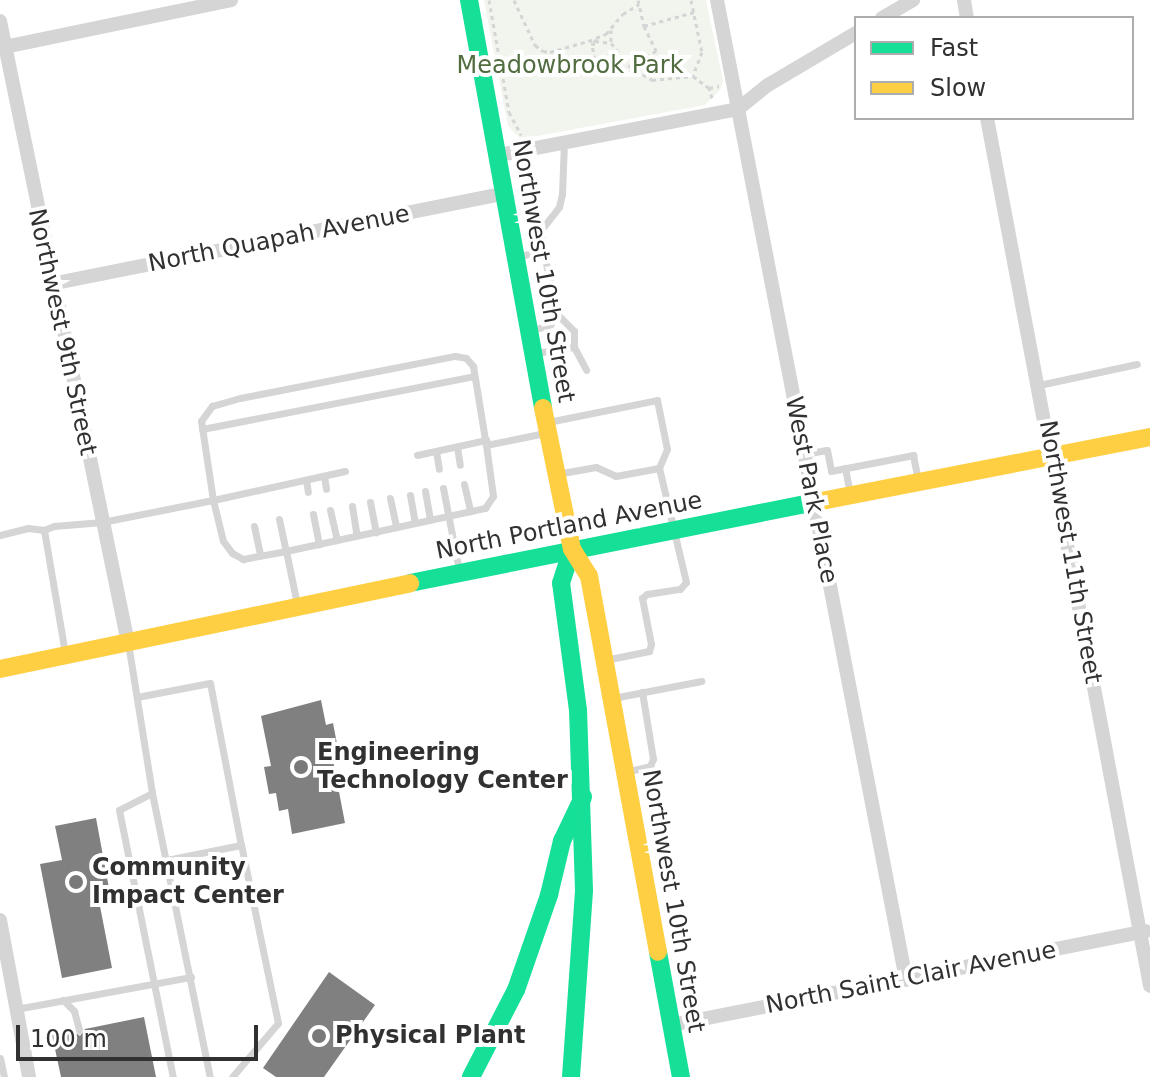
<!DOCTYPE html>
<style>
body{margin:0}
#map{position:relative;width:1150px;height:1077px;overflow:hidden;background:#fff;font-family:"DejaVu Sans",sans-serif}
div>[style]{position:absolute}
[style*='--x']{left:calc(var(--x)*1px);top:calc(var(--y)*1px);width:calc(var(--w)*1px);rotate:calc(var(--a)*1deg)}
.green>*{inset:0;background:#f1f5ee}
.building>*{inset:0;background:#808080}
.path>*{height:3px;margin-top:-1.5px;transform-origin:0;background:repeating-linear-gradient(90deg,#d5d5d5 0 4px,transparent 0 8px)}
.lane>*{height:7px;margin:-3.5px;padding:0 3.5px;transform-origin:3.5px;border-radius:3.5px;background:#d5d5d5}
.street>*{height:14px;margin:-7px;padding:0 7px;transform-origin:7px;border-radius:7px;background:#d5d5d5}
.fast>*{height:18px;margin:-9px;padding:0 9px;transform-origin:9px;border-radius:9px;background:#16e098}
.slow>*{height:18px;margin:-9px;padding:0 9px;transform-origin:9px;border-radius:9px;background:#ffcf43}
.dots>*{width:22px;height:22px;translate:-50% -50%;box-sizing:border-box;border:4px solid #fff;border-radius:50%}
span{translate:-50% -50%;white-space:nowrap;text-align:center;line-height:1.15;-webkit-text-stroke:8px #fff;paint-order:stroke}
.park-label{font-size:24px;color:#516c3f}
.street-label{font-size:24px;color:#313131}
.poi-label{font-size:24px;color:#313131;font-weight:700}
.left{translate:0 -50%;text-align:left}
.legend{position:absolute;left:854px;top:16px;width:280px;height:104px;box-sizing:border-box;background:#fff;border:2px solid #adadad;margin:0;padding:10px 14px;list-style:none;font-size:24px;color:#313131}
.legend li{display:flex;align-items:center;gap:16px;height:40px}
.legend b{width:40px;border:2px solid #adadad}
.scale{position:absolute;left:16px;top:1025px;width:242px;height:36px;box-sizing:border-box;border:4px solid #313131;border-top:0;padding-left:10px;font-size:24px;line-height:28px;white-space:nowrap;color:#313131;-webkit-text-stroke:6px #fff;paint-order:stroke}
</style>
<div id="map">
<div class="green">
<div style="clip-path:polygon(484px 0,706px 0,723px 81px,720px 90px,705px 105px,521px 139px,508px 126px)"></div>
</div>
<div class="building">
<div style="clip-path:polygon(321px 700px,326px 725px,333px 723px,338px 749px,331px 750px,345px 823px,292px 834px,288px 809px,279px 811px,276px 793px,269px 794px,264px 767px,271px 766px,261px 716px)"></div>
<div style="clip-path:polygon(96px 818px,111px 899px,99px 901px,112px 968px,62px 978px,40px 864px,62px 860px,55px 826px)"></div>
<div style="clip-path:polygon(329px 972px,375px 1005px,324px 1077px,276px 1077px,263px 1068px)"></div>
<div style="clip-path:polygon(144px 1017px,156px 1077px,61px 1077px,52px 1035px,73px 1031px,80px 1036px,85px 1029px)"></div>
</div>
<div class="path">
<div style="--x:489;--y:0;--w:114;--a:79.9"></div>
<div style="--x:509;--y:112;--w:26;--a:62"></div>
<div style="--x:514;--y:0;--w:50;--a:65"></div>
<div style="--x:535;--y:45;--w:10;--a:37"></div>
<div style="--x:543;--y:51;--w:7;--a:8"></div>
<div style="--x:550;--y:52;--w:47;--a:-16.1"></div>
<div style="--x:595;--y:39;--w:5;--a:90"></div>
<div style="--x:595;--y:44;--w:6;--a:-171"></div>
<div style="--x:638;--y:0;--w:27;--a:77"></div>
<div style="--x:644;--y:26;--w:52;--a:-15.6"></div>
<div style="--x:691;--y:0;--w:53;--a:78.1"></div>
<div style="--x:702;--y:52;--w:26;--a:111"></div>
<div style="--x:693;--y:76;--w:20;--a:37"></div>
<div style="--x:644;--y:26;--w:28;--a:64"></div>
<div style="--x:656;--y:51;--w:18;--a:151"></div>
<div style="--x:640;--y:60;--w:9;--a:-126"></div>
<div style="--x:635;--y:53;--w:12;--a:156"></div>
<div style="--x:624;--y:58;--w:9;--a:58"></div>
<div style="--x:629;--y:66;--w:27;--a:31"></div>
<div style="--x:652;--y:80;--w:41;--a:-5.6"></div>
<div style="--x:611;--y:30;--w:13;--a:90"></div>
<div style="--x:611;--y:43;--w:20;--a:49"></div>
<div style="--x:596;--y:38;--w:11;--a:-22"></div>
<div style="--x:606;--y:34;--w:26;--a:-50"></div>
<div style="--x:623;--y:14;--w:19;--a:-32"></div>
<div style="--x:595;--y:41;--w:16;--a:7"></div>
<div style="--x:591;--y:68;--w:5;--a:-11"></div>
<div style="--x:596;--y:67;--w:22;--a:-100"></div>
<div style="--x:712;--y:98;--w:10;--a:-107"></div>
<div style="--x:709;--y:88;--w:10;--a:-11"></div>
</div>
<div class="lane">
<div style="--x:517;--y:257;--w:27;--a:-15"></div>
<div style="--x:543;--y:250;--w:20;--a:-96"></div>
<div style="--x:541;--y:230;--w:29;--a:-52"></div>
<div style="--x:559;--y:207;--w:13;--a:-77"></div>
<div style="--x:562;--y:194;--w:52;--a:-87.8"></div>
<div style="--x:557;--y:314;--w:24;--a:45"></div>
<div style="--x:574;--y:331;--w:16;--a:90"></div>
<div style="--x:532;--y:330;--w:19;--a:-16"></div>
<div style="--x:550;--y:325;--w:13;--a:-58"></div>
<div style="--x:557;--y:314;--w:66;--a:-102.3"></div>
<div style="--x:536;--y:353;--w:38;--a:-9"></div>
<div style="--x:574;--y:347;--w:26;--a:62"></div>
<div style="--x:1039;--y:385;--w:100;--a:-12.1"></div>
<div style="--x:548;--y:422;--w:111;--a:-11.4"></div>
<div style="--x:657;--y:400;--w:50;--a:78.5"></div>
<div style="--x:667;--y:449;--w:21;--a:113"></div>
<div style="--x:659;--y:468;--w:44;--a:169.5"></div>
<div style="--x:616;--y:476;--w:22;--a:-156"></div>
<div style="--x:596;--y:467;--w:39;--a:170"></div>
<div style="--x:202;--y:429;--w:277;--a:-11"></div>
<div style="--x:457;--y:447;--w:18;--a:81"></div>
<div style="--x:436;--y:451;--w:18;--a:81"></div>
<div style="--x:804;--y:454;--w:23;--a:-10"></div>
<div style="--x:827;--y:450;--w:21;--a:79"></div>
<div style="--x:831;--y:471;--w:84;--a:-11"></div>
<div style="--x:913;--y:455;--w:25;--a:79"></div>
<div style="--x:417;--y:455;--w:71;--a:-12.3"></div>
<div style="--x:845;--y:468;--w:25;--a:79"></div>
<div style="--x:345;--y:471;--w:135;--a:167.6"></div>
<div style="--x:213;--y:500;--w:80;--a:-98.6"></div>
<div style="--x:201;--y:421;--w:19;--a:-54"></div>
<div style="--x:212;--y:406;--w:29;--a:-16"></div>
<div style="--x:240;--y:398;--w:219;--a:-11.1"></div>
<div style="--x:455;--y:356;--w:11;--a:10"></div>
<div style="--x:466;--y:358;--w:11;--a:49"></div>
<div style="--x:473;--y:366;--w:80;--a:80.7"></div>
<div style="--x:486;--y:445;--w:60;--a:-11.5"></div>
<div style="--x:324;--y:476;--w:13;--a:81"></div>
<div style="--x:306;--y:480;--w:12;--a:81"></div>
<div style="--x:464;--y:484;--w:28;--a:77"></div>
<div style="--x:443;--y:488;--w:84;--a:79"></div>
<div style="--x:425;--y:491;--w:29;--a:80"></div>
<div style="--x:410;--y:495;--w:28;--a:80"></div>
<div style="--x:390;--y:498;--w:30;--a:78"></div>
<div style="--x:370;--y:502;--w:31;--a:79"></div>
<div style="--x:352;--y:506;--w:30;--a:81"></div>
<div style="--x:330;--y:510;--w:31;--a:77"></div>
<div style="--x:313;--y:514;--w:31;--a:79"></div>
<div style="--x:279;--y:519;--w:33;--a:78"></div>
<div style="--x:286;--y:551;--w:204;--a:-12.2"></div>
<div style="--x:485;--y:508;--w:14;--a:-56"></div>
<div style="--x:493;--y:496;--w:51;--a:-97.8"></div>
<div style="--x:254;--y:526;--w:30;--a:78"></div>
<div style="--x:0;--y:535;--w:29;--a:-14"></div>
<div style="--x:28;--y:528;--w:16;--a:7"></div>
<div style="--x:128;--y:643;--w:152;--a:80.9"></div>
<div style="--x:152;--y:793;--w:290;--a:78.5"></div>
<div style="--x:65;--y:653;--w:125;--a:-99.7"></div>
<div style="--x:44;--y:530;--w:11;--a:-22"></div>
<div style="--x:54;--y:526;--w:48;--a:-4.8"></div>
<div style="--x:102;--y:522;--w:113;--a:-11.2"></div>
<div style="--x:213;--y:500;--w:42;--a:76.3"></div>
<div style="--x:223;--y:541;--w:15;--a:53"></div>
<div style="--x:232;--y:553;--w:13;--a:29"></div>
<div style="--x:243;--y:559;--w:44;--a:-10.5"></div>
<div style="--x:286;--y:551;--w:54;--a:78.3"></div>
<div style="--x:605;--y:660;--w:45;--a:-11.6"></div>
<div style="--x:649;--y:651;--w:7;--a:-74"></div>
<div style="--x:651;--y:644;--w:47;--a:-101.1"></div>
<div style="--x:642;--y:598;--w:6;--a:-39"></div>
<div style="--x:647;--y:594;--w:33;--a:-9"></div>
<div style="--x:680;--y:589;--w:9;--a:-49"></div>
<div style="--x:686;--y:582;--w:117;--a:-103.3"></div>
<div style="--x:137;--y:697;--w:74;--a:-10.9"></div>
<div style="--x:210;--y:683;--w:165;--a:79.2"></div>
<div style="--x:241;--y:845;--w:76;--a:168.7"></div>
<div style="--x:613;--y:698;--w:90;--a:-10.9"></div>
<div style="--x:629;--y:771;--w:22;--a:-13"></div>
<div style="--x:650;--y:766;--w:8;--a:-67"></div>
<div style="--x:653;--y:759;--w:68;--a:-99.3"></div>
<div style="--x:152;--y:793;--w:37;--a:153"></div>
<div style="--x:119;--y:810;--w:272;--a:78.6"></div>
<div style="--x:63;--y:1000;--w:16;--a:45"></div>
<div style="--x:74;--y:1011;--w:20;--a:75"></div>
<div style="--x:16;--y:1009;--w:178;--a:-10.4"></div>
<div style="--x:0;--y:1058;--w:19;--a:78"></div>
<div style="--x:232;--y:1077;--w:71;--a:-49.6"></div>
<div style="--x:278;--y:1023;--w:182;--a:-101.7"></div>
</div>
<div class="street">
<div style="--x:717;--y:0;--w:998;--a:79.08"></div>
<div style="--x:964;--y:0;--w:18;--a:81"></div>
<div style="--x:882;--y:18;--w:36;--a:-30"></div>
<div style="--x:0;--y:21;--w:635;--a:78.37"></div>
<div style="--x:0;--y:48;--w:236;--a:-11.7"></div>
<div style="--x:987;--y:118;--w:883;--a:79.36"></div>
<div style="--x:499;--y:155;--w:243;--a:-10.9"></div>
<div style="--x:738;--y:109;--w:38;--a:-39"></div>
<div style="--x:768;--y:85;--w:102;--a:-30.6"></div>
<div style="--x:51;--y:284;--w:464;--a:-11.3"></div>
<div style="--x:0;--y:920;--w:160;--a:79.5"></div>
<div style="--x:672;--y:1025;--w:483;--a:-11.2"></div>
</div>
<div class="fast">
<div style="--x:469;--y:0;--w:415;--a:79.7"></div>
<div style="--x:410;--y:583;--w:414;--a:-11.3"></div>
<div style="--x:658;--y:952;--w:127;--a:79.6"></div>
<div style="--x:471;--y:1077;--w:98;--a:-62.7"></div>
<div style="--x:516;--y:990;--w:101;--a:-70.8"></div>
<div style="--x:549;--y:895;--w:56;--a:-76.5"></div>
<div style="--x:562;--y:841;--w:49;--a:-64.5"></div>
<div style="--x:571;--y:1077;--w:187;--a:-86"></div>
<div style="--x:584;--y:890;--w:180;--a:-91.9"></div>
<div style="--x:578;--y:710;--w:128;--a:-97.6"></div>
<div style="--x:561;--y:583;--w:36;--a:-72"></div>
</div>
<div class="slow">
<div style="--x:543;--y:408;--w:144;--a:78.4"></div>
<div style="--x:572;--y:549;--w:32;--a:58"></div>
<div style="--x:589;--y:576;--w:382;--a:79.6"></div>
<div style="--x:816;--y:502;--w:340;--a:-11"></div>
<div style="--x:0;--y:669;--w:419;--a:-11.8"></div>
</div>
<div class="dots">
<div style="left:301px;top:767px;background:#797979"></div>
<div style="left:76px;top:882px;background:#797979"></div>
<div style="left:319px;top:1036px;background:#797979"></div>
</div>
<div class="park-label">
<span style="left:570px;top:66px">Meadowbrook Park</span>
</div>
<div class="street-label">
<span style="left:279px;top:239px;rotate:-11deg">North Quapah Avenue</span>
<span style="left:543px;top:271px;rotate:80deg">Northwest 10th Street</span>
<span style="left:62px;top:332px;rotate:78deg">Northwest 9th Street</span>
<span style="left:811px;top:490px;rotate:79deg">West Park Place</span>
<span style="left:569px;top:526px;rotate:-11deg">North Portland Avenue</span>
<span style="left:1070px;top:552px;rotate:80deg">Northwest 11th Street</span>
<span style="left:673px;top:901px;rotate:80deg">Northwest 10th Street</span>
<span style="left:911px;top:978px;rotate:-11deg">North Saint Clair Avenue</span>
</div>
<div class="poi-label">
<span class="left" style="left:317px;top:767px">Engineering<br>Technology Center</span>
<span class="left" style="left:92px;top:882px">Community<br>Impact Center</span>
<span class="left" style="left:335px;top:1036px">Physical Plant</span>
</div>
<ul class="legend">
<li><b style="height:10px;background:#16e098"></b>Fast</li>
<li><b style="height:10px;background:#ffcf43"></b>Slow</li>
</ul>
<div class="scale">100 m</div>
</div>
